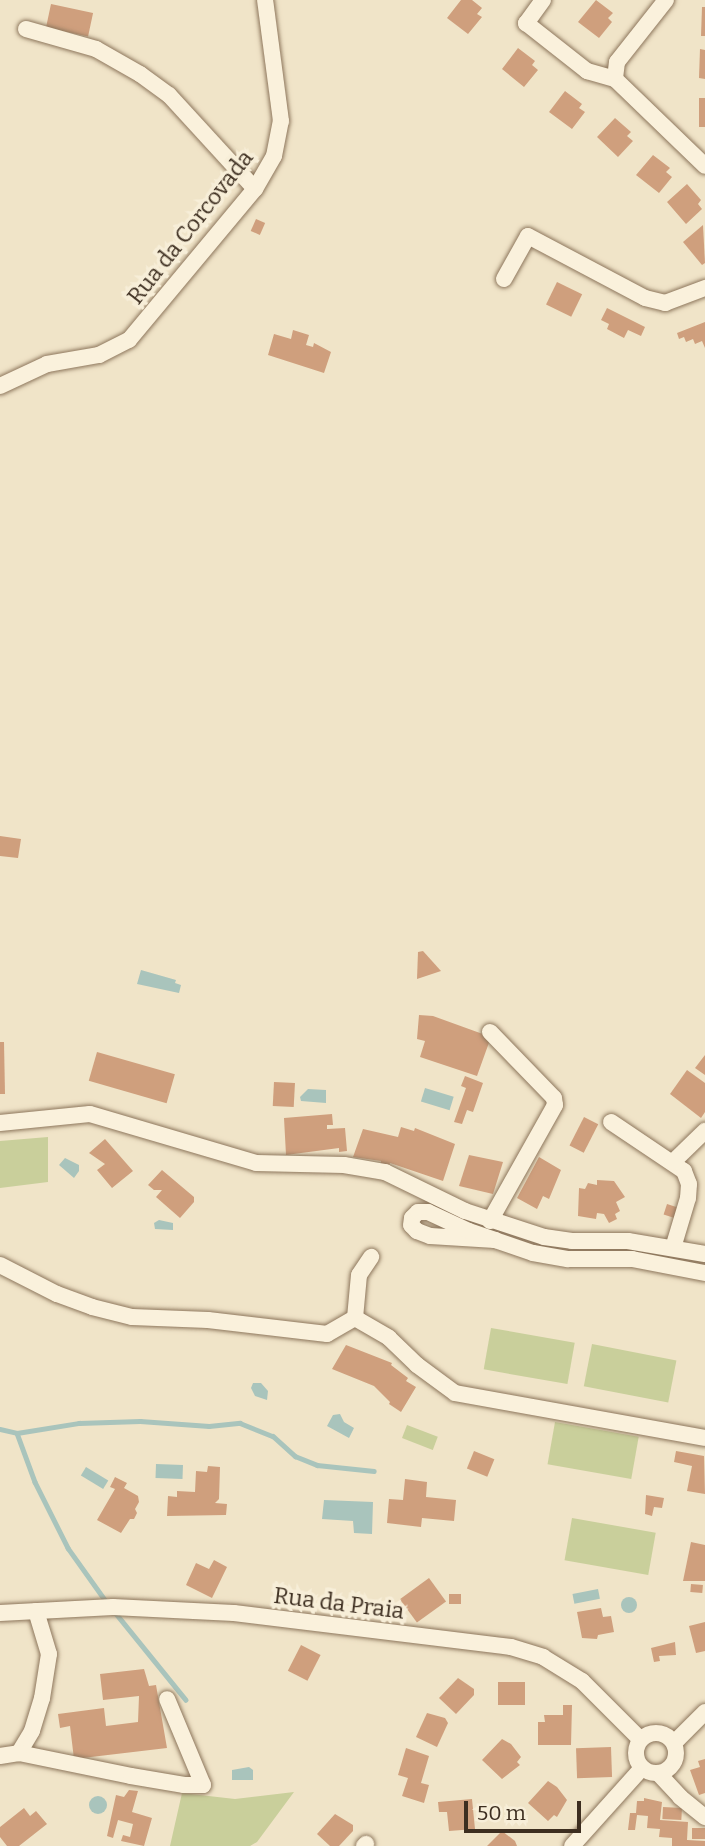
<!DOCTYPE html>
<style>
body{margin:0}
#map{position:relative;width:705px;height:1846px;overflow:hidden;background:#f0e4c8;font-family:Bitter,serif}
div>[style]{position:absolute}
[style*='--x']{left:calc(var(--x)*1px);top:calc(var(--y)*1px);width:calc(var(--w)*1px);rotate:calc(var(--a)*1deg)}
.green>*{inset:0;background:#c9cf9b;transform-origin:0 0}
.water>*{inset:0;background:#a9c4bc;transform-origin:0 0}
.round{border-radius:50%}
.stream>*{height:4.5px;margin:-2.25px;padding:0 2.25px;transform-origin:2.25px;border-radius:2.25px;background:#a9c4bc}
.building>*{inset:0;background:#cf9f7d;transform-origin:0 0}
.roads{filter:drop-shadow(0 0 2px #8d765c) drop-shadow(0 0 2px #8d765c)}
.minor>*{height:16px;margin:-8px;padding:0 8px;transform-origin:8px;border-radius:8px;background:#faf1dc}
.minor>.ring{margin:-8px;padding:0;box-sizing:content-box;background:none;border:16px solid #faf1dc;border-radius:50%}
span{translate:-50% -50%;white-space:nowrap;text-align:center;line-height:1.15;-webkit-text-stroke:7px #f7eed8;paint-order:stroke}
.street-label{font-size:23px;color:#3d2e20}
.scale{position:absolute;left:464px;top:1801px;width:117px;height:32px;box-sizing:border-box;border:4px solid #3d2e20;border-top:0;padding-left:9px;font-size:21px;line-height:24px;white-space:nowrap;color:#3d2e20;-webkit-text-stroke:5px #f7eed8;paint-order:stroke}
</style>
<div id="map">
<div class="green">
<div style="clip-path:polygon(48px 1137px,48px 1182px,0 1188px,0 1141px)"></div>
<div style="left:491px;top:1328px;width:85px;height:42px;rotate:10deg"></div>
<div style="left:592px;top:1344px;width:86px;height:43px;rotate:11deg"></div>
<div style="left:555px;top:1422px;width:85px;height:43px;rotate:10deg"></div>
<div style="left:407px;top:1425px;width:33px;height:14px;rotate:21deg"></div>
<div style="left:572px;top:1518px;width:85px;height:43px;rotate:10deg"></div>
<div style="clip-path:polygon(294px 1792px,257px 1842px,250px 1846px,170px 1846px,182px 1793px,235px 1799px)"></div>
</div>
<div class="water">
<div style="clip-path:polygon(141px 970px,176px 980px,175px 983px,181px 985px,179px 993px,137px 984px)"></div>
<div style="left:425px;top:1088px;width:30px;height:14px;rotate:17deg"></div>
<div style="clip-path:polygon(308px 1089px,326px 1090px,326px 1103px,301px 1101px,300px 1097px)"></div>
<div style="clip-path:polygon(65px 1158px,79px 1165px,79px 1171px,74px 1178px,59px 1165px)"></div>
<div style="clip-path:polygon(159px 1220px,173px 1223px,173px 1230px,155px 1229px,154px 1223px)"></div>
<div style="clip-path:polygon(253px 1383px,261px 1383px,268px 1391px,267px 1400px,255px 1396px,251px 1388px)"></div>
<div style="clip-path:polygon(340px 1414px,344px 1422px,354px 1428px,349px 1438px,327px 1426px,333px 1415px)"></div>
<div style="left:156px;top:1464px;width:27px;height:14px;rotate:2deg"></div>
<div style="left:86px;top:1467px;width:26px;height:10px;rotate:31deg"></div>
<div style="clip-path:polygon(324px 1500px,373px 1502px,372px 1534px,354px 1533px,353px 1521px,322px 1519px)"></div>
<div style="left:598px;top:1589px;width:10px;height:26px;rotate:79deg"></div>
<div class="round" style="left:621px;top:1597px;width:16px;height:16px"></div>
<div style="clip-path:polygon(249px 1767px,253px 1770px,253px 1780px,232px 1780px,232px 1770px)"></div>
<div class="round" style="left:89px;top:1796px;width:18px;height:18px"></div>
</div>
<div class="stream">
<div style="--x:0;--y:1429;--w:17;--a:13"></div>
<div style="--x:17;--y:1433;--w:52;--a:69.8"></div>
<div style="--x:35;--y:1482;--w:74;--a:63.4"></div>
<div style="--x:68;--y:1548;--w:69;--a:54.5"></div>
<div style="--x:17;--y:1433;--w:63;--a:-9.2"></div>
<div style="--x:79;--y:1423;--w:61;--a:-1.9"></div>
<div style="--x:140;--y:1421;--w:69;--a:4.1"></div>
<div style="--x:209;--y:1426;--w:31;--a:-6"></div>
<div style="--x:240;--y:1423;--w:35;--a:22"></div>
<div style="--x:273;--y:1436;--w:30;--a:42"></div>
<div style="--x:295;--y:1456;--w:24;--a:22"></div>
<div style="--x:317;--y:1465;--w:57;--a:6"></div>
<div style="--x:114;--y:1611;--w:114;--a:51"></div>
</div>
<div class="building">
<div style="clip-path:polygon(461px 0,472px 0,482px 8px,477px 14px,482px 17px,468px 34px,447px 18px)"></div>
<div style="clip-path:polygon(596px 0,613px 13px,608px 18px,612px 22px,599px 38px,578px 22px)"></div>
<div style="left:51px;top:4px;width:43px;height:24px;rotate:12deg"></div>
<div style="clip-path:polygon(702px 7px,705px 7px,705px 36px,701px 36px)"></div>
<div style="clip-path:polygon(518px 48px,535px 61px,532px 65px,538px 70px,524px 87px,502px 69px)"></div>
<div style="clip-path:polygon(700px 49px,705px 50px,705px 79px,699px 78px)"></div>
<div style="clip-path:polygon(565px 91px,582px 104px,579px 108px,585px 112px,572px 129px,549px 112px)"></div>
<div style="left:699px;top:98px;width:6px;height:29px"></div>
<div style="clip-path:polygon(615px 118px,631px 132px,627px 136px,633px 141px,618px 157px,597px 137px)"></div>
<div style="clip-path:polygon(653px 155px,670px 168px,666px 172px,672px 177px,659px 193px,636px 175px)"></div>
<div style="clip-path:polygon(687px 184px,701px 200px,698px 204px,702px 209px,686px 224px,667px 202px)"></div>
<div style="left:256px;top:219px;width:10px;height:13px;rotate:24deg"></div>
<div style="clip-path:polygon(703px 225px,705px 263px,702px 265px,683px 242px)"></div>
<div style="left:557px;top:282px;width:28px;height:25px;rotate:26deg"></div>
<div style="clip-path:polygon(607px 308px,645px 327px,641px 336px,628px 330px,624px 338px,607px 329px,609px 324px,601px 320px)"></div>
<div style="clip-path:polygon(705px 322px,705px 348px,702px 341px,695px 344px,693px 339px,686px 342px,684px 337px,679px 339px,677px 333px)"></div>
<div style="clip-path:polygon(293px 330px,309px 335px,306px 345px,313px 347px,314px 343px,331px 352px,324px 373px,268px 355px,274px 334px,291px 339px)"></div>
<div style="clip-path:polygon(0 836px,21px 839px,18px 858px,0 856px)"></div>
<div style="clip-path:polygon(423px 951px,441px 971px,417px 979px,418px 952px)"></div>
<div style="clip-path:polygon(419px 1015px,433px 1016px,491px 1037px,477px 1076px,420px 1057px,425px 1041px,417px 1039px)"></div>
<div style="clip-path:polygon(0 1042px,4px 1042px,5px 1094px,0 1094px)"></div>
<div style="left:97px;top:1052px;width:81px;height:30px;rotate:16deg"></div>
<div style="clip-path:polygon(705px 1055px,705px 1075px,695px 1068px)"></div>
<div style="clip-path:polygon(687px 1070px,705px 1083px,705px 1112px,701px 1118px,670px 1094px)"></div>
<div style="clip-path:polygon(465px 1076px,483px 1083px,473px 1112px,467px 1110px,462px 1124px,454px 1122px,466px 1088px,461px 1086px)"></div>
<div style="left:274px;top:1082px;width:21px;height:24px;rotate:3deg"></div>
<div style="clip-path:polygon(332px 1114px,333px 1125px,327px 1125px,327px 1129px,345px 1128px,347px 1151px,339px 1152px,339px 1148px,286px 1155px,284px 1118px)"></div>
<div style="left:584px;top:1117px;width:16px;height:32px;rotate:27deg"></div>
<div style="clip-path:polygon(401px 1127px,414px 1131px,415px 1128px,455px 1144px,443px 1181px,390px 1163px,388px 1168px,380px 1166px,381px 1161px,353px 1157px,363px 1129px,398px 1137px)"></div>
<div style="clip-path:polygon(105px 1139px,133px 1171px,112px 1188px,97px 1170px,105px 1164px,89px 1153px)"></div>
<div style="clip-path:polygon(469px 1155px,503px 1162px,493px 1194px,459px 1186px)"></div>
<div style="clip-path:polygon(539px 1157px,561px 1170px,549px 1199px,543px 1196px,537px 1209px,517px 1198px)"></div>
<div style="clip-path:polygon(162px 1170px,194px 1197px,194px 1202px,180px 1218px,156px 1197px,162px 1190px,154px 1190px,148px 1185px)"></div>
<div style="clip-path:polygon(597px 1180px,614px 1181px,625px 1197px,616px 1202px,620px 1211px,615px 1214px,617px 1219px,609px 1223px,604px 1214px,597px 1213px,596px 1219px,578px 1216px,579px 1188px,585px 1189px,588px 1183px,597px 1185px)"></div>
<div style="left:667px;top:1204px;width:13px;height:11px;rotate:18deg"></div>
<div style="clip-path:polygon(346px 1345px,392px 1363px,391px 1365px,408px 1378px,406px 1381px,416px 1387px,401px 1412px,389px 1404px,390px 1402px,374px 1386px,332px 1369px)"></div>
<div style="left:474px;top:1451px;width:22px;height:19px;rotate:22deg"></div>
<div style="clip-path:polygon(676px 1451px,704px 1456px,705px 1494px,687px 1491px,692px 1466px,674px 1462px)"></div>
<div style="clip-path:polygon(208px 1466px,220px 1467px,219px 1499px,215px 1503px,227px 1504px,226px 1515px,167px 1516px,168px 1496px,177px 1497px,177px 1491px,195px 1492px,196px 1471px,207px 1472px)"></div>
<div style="clip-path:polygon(115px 1477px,127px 1483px,124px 1488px,138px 1496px,139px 1502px,135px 1509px,137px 1513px,134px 1519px,130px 1519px,121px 1533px,97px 1520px,115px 1489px,110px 1487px)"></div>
<div style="clip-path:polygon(405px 1479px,427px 1482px,426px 1497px,456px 1500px,454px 1521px,422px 1518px,421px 1527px,387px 1523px,389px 1499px,403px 1500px)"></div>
<div style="clip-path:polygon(646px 1495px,664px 1498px,662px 1508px,654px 1507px,652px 1516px,645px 1514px)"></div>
<div style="clip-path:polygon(691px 1542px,705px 1545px,705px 1581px,683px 1581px)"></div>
<div style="clip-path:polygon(214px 1560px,227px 1567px,212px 1598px,186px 1585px,196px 1563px,209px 1569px)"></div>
<div style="left:429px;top:1578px;width:29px;height:36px;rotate:54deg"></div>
<div style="left:691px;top:1584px;width:12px;height:8px;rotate:5deg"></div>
<div style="left:449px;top:1594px;width:12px;height:10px"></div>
<div style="clip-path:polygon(601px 1608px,603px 1617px,611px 1616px,614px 1632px,598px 1635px,597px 1639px,582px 1638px,577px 1612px)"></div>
<div style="clip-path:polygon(705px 1622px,705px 1651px,696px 1653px,689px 1626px)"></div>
<div style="clip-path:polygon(675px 1642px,676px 1655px,659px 1656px,660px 1661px,654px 1662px,651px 1648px)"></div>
<div style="left:301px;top:1645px;width:22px;height:29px;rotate:27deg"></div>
<div style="clip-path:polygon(144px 1669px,149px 1686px,156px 1685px,167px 1748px,74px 1759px,70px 1726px,60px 1728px,58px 1714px,104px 1708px,106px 1726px,138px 1722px,139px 1696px,103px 1700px,100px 1674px)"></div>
<div style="clip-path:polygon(458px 1678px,474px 1689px,474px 1695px,456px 1714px,439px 1698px)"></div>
<div style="left:498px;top:1682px;width:27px;height:23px"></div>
<div style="clip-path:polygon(563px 1705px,572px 1705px,571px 1745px,538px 1745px,538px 1722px,545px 1722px,544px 1715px,563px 1715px)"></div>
<div style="clip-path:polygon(427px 1713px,445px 1718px,448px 1723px,437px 1747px,416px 1737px)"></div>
<div style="clip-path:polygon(502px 1739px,511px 1744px,521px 1757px,517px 1762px,520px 1765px,502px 1779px,482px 1760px)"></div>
<div style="left:611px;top:1747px;width:30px;height:35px;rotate:88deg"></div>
<div style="clip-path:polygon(406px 1748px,429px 1756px,421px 1783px,429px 1785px,424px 1803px,402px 1796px,408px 1778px,398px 1775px)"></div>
<div style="clip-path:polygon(705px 1759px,705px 1793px,699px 1795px,690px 1770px,700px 1767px,698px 1761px)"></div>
<div style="clip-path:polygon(548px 1781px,557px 1787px,567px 1800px,557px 1817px,554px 1815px,548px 1821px,528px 1803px)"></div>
<div style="clip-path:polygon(129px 1790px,138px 1791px,132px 1812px,152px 1818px,144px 1846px,121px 1841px,123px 1835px,130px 1837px,133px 1824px,118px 1820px,113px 1838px,107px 1836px,116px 1795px,124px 1797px)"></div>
<div style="clip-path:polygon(644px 1798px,662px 1802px,660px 1820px,688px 1822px,687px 1840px,705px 1841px,705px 1846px,672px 1846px,672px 1838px,659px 1837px,660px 1829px,647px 1828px,648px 1816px,637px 1815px,635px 1830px,628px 1830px,630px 1813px,636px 1813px,637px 1801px,644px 1801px)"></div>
<div style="clip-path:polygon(472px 1799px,475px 1829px,449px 1831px,447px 1812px,439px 1812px,438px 1802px)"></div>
<div style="left:663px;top:1807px;width:19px;height:12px;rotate:3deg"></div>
<div style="clip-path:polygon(24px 1808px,30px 1816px,36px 1811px,47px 1824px,19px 1846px,7px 1846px,0 1837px,0 1827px)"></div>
<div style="clip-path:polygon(335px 1814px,353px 1825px,353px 1831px,339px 1846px,330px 1846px,317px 1834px)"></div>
<div style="left:692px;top:1828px;width:13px;height:11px"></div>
<div style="clip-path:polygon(502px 1831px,515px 1841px,517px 1846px,487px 1846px)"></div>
</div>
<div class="roads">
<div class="minor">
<div style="--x:543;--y:0;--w:29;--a:126"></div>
<div style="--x:526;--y:23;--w:78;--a:38.2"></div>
<div style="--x:587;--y:71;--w:29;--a:16"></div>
<div style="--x:666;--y:0;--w:79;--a:128.3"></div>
<div style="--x:617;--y:62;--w:17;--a:97"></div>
<div style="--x:615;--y:79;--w:125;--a:44"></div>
<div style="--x:26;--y:29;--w:73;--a:15.9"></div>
<div style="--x:96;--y:49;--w:51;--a:29.6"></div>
<div style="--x:140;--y:74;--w:36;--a:36"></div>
<div style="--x:169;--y:95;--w:127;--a:47.5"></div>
<div style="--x:504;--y:279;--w:49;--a:-60.8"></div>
<div style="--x:528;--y:236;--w:132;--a:27.9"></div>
<div style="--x:645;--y:298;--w:21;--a:14"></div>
<div style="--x:665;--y:303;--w:43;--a:-20.6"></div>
<div style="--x:0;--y:386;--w:52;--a:-25.1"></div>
<div style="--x:47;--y:364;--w:53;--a:-9.8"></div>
<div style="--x:99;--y:355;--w:34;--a:-27"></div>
<div style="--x:129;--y:340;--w:197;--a:-50.2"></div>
<div style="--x:255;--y:189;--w:38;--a:-60"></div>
<div style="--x:274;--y:156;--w:36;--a:-79"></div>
<div style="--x:281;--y:121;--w:122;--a:-97.5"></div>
<div style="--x:611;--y:1122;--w:88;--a:33.9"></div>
<div style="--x:684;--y:1171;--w:14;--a:69"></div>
<div style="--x:689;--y:1184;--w:14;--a:94"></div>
<div style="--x:688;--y:1198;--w:52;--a:106.7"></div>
<div style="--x:0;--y:1123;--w:90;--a:-5.7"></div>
<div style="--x:90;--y:1114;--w:173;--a:16.4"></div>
<div style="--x:256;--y:1163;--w:88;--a:1.3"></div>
<div style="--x:344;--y:1165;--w:42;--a:9.7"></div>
<div style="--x:385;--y:1172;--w:89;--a:26"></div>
<div style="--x:465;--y:1211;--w:83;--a:18.2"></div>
<div style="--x:544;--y:1237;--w:28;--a:8"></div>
<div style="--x:572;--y:1241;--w:56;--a:0"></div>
<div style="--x:628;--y:1241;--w:78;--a:9.6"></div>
<div style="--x:673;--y:1162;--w:45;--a:-44.1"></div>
<div style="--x:490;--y:1221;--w:133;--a:-60.7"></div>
<div style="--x:555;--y:1105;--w:7;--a:-98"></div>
<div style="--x:554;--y:1098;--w:92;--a:-134.1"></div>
<div style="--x:495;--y:1240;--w:65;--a:-176.5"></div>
<div style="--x:430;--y:1236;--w:14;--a:-159"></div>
<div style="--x:417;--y:1231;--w:8;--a:-135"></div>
<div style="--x:411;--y:1225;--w:7;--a:-82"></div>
<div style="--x:412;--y:1218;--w:8;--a:-45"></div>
<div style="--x:418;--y:1212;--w:10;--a:0"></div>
<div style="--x:428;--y:1212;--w:45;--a:24.9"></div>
<div style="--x:469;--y:1231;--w:28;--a:19"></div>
<div style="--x:495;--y:1240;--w:40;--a:18.9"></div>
<div style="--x:533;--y:1253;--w:36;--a:10"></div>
<div style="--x:568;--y:1259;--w:64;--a:0"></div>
<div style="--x:632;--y:1259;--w:74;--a:10.9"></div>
<div style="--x:0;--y:1265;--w:64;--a:27"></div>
<div style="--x:57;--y:1294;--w:37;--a:20"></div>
<div style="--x:92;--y:1307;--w:41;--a:14"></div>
<div style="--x:132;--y:1317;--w:76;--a:2.3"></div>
<div style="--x:208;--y:1320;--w:120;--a:6.7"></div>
<div style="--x:327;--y:1334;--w:32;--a:-30"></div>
<div style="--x:355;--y:1318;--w:39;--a:30"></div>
<div style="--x:389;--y:1338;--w:39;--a:44"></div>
<div style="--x:417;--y:1365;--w:47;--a:36.4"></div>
<div style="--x:455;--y:1393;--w:254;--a:10.2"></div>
<div style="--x:355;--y:1318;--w:43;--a:-84.7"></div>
<div style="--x:359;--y:1275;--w:22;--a:-56"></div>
<div style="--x:36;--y:1611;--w:45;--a:73.2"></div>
<div style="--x:49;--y:1654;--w:45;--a:99"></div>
<div style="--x:42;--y:1698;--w:34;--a:107"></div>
<div style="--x:32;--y:1731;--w:26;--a:121"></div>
<div style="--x:19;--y:1753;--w:114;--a:11.6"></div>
<div style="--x:131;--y:1776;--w:54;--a:9.6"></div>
<div style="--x:184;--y:1785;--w:19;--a:0"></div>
<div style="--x:203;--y:1785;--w:93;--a:-112.7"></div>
<div style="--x:0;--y:1613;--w:113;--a:-3"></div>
<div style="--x:113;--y:1607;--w:121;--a:2.8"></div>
<div style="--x:234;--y:1613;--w:279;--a:7"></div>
<div style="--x:511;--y:1647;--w:34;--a:17"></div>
<div style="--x:543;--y:1657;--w:46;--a:31.6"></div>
<div style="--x:582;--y:1681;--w:82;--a:45"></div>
<div class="ring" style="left:636px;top:1733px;width:24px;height:24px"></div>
<div style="--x:674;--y:1743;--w:44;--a:-45"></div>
<div style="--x:0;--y:1756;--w:19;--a:-9"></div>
<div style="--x:658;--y:1773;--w:33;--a:47"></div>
<div style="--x:680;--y:1797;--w:32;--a:39"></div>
<div style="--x:364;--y:1846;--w:3;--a:-45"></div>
<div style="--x:572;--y:1846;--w:105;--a:-48.1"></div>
</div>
</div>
<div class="street-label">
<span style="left:190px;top:227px;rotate:-52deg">Rua da Corcovada</span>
<span style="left:339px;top:1603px;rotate:7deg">Rua da Praia</span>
</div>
<div class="scale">50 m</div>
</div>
